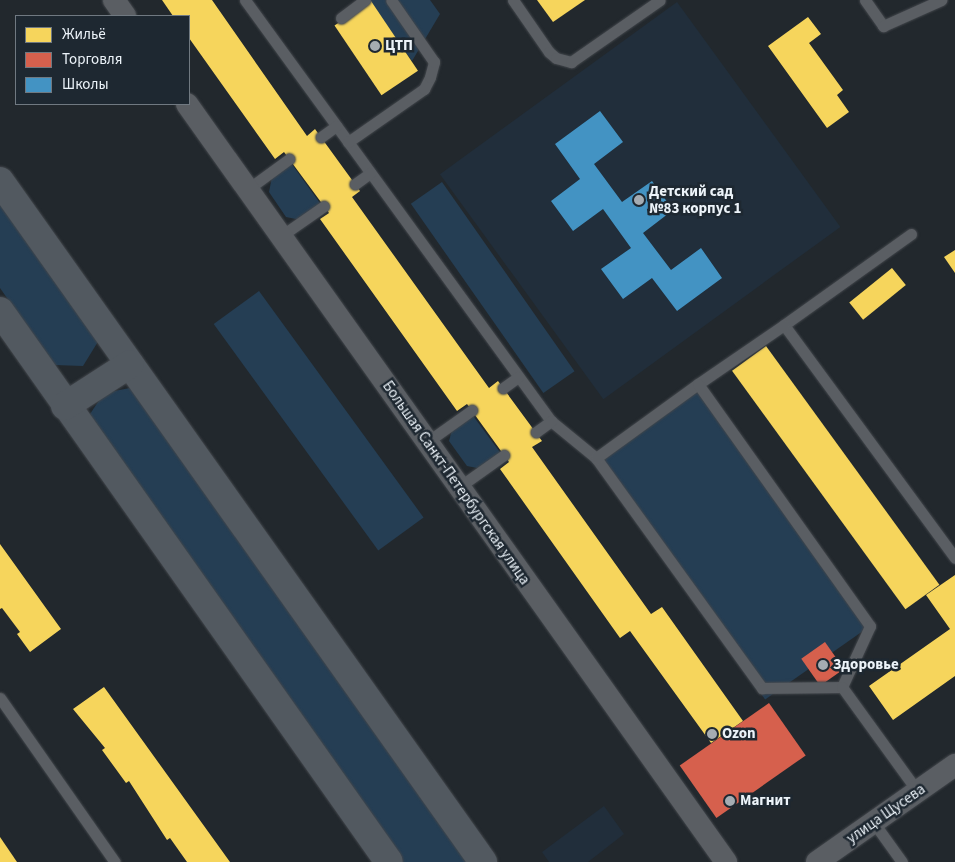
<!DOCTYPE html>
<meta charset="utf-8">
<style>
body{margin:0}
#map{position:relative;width:955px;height:862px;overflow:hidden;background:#22282d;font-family:"Source Sans 3",sans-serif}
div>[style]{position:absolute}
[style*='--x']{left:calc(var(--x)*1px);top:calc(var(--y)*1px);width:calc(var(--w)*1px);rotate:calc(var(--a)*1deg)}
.built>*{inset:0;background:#212e3b;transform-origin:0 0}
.green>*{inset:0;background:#253e54;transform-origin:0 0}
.homes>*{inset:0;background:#f6d55c;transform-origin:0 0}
.shops>*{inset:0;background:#d6604d;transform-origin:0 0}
.schools>*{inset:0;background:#4393c3}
.roads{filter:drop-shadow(0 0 1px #42464b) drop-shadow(0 0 1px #42464b)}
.service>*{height:11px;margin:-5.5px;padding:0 5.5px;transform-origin:5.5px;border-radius:5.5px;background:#5a5e63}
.minor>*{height:22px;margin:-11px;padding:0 11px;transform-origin:11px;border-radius:11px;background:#5a5e63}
.primary>*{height:28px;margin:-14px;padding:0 14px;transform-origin:14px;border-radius:14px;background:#525960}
.dots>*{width:14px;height:14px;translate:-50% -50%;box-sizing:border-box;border:2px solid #1e2831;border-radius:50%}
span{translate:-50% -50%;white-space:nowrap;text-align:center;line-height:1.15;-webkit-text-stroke:5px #1e2831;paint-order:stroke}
.poi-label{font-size:15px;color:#ecf3f9;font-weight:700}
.left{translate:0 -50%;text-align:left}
.street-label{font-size:15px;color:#ecf3f9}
.legend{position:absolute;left:15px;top:15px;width:175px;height:90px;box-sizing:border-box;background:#1e2831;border:1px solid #707981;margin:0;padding:6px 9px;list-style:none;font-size:15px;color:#ecf3f9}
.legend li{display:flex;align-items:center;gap:10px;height:25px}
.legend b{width:25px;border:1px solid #707981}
</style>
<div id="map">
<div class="built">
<div style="left:677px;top:2px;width:278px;height:293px;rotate:54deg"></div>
<div style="clip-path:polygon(604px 806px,624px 834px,588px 862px,549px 862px,542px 852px)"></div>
</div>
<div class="green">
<div style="clip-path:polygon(369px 0,430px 0,440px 14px,412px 61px)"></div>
<div style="clip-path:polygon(291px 163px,322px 206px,301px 220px,286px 217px,269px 192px,272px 177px)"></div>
<div style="left:442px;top:182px;width:231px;height:38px;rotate:55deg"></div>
<div style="clip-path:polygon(0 200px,99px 340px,83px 366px,54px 365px,0 288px)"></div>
<div style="left:259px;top:291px;width:280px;height:56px;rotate:54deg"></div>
<div style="left:698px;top:384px;width:297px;height:126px;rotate:55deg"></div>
<div style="clip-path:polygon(135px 387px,471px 862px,403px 862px,86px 420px,104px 393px)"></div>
<div style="clip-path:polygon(471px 413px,502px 455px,482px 469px,467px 466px,449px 441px,453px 426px)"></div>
</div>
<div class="homes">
<div style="clip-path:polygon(162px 0,212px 0,307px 136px,315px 129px,360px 191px,352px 197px,489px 388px,498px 381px,542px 441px,532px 447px,651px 614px,662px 607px,743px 721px,711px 743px,630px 631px,620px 638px,500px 469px,509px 462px,467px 404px,457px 411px,320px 219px,329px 213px,284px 152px,275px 159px,189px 38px,189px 16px,173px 16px)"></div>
<div style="clip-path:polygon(537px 0,585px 0,553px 22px)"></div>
<div style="left:371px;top:1px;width:84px;height:44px;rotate:56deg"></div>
<div style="clip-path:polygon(808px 17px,821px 34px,809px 43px,843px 90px,837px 95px,849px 112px,827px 128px,768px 46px)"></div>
<div style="clip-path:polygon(955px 250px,955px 273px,944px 257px)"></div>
<div style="left:892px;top:268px;width:22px;height:55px;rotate:51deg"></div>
<div style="left:766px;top:346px;width:295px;height:42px;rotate:54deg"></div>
<div style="clip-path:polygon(0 544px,61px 629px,30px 652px,17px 634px,20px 632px,2px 608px,0 609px)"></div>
<div style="clip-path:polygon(955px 575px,955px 676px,893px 720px,869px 686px,950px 629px,926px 595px)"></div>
<div style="clip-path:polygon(104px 687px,230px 862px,187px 862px,170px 838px,167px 840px,129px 781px,126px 783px,102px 750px,105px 748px,73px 709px)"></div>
<div style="clip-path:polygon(0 837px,17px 862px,0 862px)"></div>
</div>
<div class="shops">
<div style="left:825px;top:642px;width:33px;height:29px;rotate:55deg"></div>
<div style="left:769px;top:703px;width:64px;height:109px;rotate:55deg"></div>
</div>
<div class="schools">
<div style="clip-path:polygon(600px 111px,623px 142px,594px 164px,622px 202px,652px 181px,673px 210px,643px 233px,671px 270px,701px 248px,722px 278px,677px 311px,652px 278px,623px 299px,601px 269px,631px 248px,603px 209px,573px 231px,551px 201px,580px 179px,555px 144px)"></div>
</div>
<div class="roads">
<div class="service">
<div style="--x:245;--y:0;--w:520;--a:53.99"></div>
<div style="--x:551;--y:421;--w:58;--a:39.4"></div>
<div style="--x:596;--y:458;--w:284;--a:54.2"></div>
<div style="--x:762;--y:688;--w:80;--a:-0.7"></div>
<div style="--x:513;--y:0;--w:63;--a:55.3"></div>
<div style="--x:549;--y:52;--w:9;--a:41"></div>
<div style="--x:556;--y:58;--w:16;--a:15"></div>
<div style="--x:571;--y:62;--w:108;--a:-34.9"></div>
<div style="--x:865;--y:0;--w:32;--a:55"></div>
<div style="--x:883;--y:26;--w:64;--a:-24.1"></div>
<div style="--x:341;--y:18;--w:30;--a:-37"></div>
<div style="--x:321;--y:137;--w:19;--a:-36"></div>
<div style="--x:348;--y:142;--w:93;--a:-34.9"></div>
<div style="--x:424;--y:89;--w:13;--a:-63"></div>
<div style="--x:430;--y:77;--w:16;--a:-75"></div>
<div style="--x:434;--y:62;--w:75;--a:-124.7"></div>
<div style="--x:355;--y:184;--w:19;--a:-36"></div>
<div style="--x:248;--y:189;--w:51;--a:-36.2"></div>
<div style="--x:911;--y:234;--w:156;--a:144.4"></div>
<div style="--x:784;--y:325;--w:289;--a:53.7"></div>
<div style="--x:281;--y:236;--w:52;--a:-34.9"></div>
<div style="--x:698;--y:384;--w:104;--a:-34.5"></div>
<div style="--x:503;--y:388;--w:19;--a:-36"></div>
<div style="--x:536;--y:432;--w:19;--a:-36"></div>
<div style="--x:427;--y:442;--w:55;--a:-35.4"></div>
<div style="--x:596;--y:458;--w:126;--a:-36"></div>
<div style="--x:698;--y:384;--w:297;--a:54.6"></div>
<div style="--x:870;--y:626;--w:67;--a:114.7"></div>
<div style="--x:842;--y:687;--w:130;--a:54.1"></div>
<div style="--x:459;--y:487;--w:55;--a:-35.4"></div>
<div style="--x:0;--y:698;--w:200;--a:55"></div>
<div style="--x:874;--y:823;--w:48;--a:54.3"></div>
</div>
<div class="minor">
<div style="--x:114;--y:0;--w:19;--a:55"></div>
<div style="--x:187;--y:104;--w:930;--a:54.58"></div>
<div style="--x:817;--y:862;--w:169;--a:-35.1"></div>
</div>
<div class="primary">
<div style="--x:0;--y:181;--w:835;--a:54.65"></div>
<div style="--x:0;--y:311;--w:674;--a:54.78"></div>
<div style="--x:65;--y:406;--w:77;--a:-32.9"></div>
</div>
</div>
<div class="dots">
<div style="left:375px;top:46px;background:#a5acb2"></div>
<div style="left:639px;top:200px;background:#a5acb2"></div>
<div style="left:823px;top:665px;background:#a5acb2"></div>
<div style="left:712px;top:734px;background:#a5acb2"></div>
<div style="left:730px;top:801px;background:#a5acb2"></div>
</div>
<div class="poi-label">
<span class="left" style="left:385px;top:46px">ЦТП</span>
<span class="left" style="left:649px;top:200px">Детский сад<br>№83 корпус 1</span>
<span class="left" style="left:833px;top:665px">Здоровье</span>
<span class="left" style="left:722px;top:734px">Ozon</span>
<span class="left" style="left:740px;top:801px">Магнит</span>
</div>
<div class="street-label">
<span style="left:456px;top:483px;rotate:55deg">Большая Санкт-Петербургская улица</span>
<span style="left:886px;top:814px;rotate:-35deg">улица Щусева</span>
</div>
<ul class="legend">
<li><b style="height:14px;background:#f6d55c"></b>Жильё</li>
<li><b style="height:14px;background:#d6604d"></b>Торговля</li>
<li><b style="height:14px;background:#4393c3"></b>Школы</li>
</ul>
</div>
